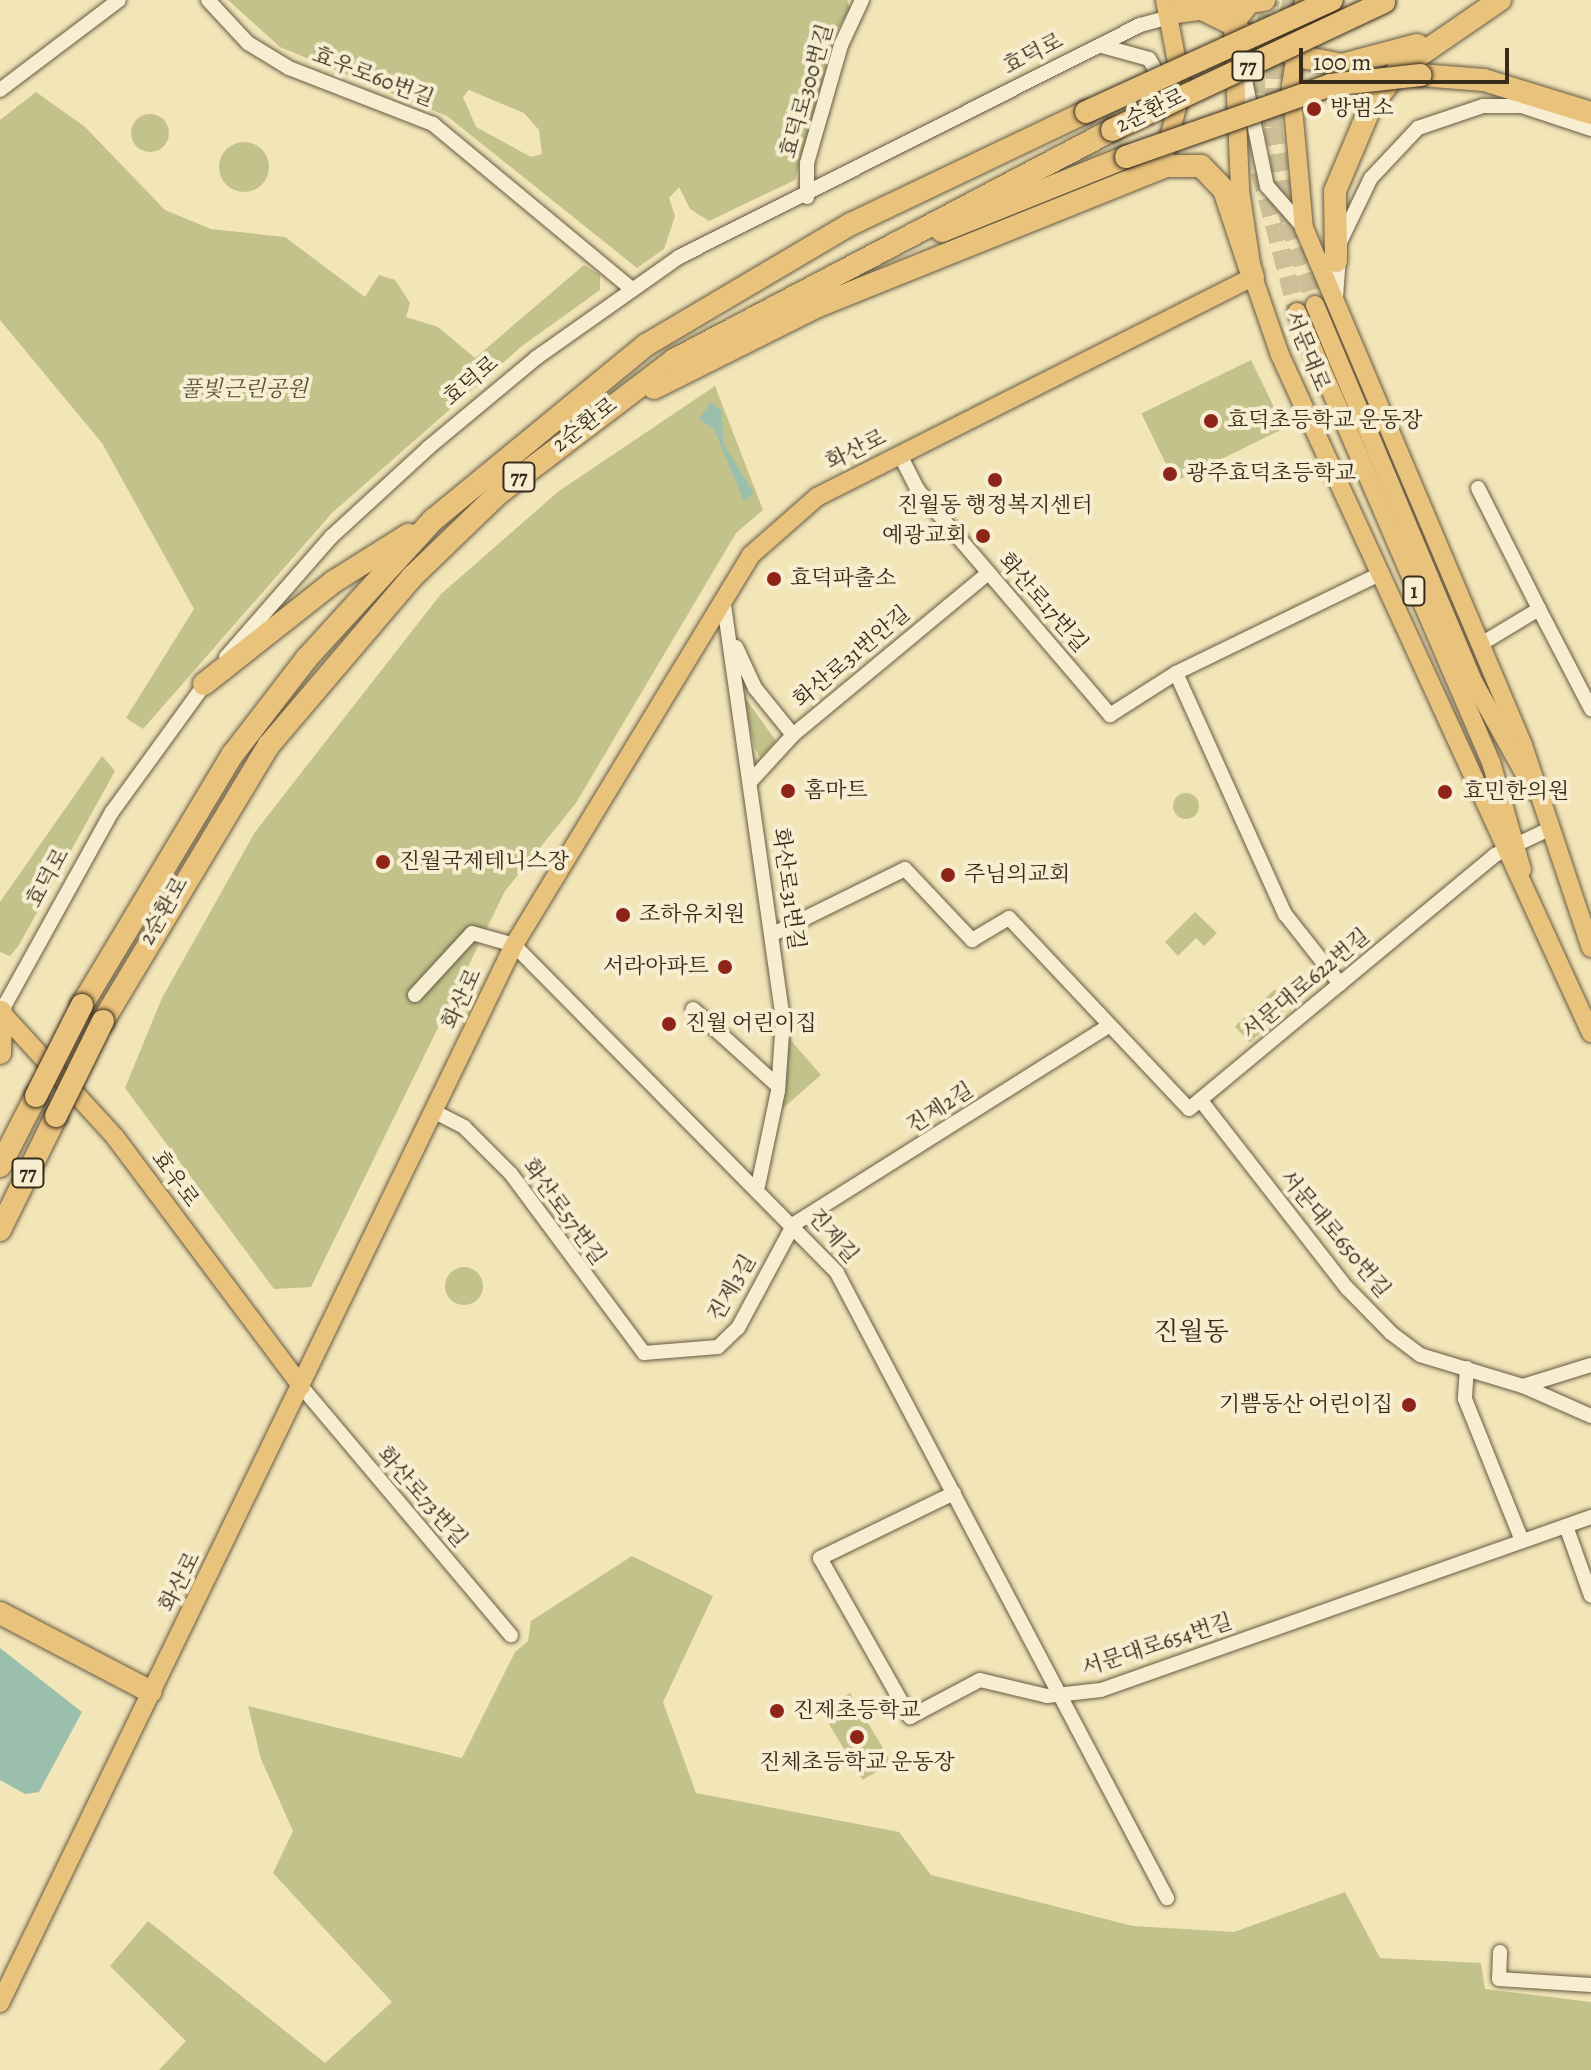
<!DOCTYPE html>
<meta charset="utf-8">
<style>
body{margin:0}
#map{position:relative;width:1591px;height:2070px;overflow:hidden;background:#f2e5b8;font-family:Alegreya,"Noto Serif KR",serif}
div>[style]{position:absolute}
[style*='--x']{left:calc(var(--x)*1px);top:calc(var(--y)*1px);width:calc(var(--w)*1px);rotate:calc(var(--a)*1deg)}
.green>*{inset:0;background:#c2c28a;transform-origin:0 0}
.round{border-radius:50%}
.water>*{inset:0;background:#9bbfad}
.major-tunnel>*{height:18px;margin-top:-9px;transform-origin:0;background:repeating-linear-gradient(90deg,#cdc099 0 18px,transparent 0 27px)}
.roads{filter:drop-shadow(0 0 2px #665a43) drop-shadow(0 0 2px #665a43)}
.minor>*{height:14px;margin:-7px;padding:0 7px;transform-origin:7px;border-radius:7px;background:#f7eed1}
.major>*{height:18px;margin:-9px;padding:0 9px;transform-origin:9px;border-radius:9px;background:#e9c27c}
.highway>*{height:22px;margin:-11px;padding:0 11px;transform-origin:11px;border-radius:11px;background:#e9c27c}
.bridges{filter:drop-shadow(0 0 2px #372b1c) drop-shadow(0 0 2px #372b1c)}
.highway-bridge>*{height:22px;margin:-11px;padding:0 11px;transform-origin:11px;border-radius:11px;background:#e9c27c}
.dots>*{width:22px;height:22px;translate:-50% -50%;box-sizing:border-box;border:4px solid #f7eed1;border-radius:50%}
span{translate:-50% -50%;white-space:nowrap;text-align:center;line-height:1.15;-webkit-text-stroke:8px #f7eed1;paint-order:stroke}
.shield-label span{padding:2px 6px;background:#f7eed1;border:2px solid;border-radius:6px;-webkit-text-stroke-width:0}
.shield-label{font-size:20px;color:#372b1c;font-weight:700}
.street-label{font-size:22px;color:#372b1c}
.poi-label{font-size:22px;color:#372b1c}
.left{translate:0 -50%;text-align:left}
.right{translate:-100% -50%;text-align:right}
.park-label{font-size:22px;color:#5a5138;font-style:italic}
.quarter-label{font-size:26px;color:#372b1c}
.scale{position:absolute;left:1299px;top:48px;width:210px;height:36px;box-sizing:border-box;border:4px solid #372b1c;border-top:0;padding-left:10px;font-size:24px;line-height:28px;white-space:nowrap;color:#372b1c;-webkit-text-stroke:6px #f7eed1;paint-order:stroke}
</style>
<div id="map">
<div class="green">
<div style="clip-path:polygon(evenodd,228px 0,847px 0,850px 8px,836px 33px,795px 180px,709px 221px,690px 209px,679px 187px,669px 198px,675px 216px,664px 249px,637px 268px,447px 116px,280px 47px,228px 0,469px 90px,524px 113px,539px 130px,542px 154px,531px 157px,476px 127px,463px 97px,469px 90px)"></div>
<div style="clip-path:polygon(36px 92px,85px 127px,165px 210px,211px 229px,285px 237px,365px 297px,379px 275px,395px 280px,410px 303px,406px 317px,438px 327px,475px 358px,584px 265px,600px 275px,600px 290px,522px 346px,332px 513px,143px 729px,126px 718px,194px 609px,102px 443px,0 320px,0 120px)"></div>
<div class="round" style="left:131px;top:114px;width:38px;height:38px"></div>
<div class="round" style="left:219px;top:142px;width:50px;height:50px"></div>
<div style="left:1251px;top:360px;width:76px;height:122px;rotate:64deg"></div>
<div style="clip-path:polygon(715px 386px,763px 510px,736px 533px,576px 803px,505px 891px,311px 1287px,274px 1289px,125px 1088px,162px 998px,255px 832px,441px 594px,559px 491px)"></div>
<div style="clip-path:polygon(743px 695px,776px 741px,760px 758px,754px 746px)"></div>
<div style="clip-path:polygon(102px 756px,115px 771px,19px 945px,10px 956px,0 952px,0 902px)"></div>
<div class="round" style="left:1173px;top:793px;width:26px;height:26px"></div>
<div style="clip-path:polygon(1195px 912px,1217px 933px,1204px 946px,1196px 938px,1178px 956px,1165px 942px)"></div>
<div style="left:1275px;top:989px;width:22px;height:55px;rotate:47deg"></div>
<div style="clip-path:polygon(786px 1035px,821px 1075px,782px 1109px,786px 1044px)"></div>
<div class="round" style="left:445px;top:1267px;width:38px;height:38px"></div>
<div style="clip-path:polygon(632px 1556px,713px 1596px,663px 1702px,696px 1793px,899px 1832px,931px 1875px,1133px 1926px,1234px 1932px,1345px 1892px,1380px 1958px,1481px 1963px,1485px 1989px,1591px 2002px,1591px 2070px,159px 2070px,186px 2041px,110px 1966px,148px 1921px,325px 2063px,392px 2002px,273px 1873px,293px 1831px,261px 1759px,248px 1706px,462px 1758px,515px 1652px,528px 1641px,531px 1621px)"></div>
<div style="left:850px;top:1693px;width:81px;height:34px;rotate:59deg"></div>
</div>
<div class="water">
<div style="clip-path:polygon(711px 402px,722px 411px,723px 443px,754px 493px,744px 502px,714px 429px,699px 419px)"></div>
<div style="clip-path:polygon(0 1648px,82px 1712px,39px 1792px,25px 1794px,0 1780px)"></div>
</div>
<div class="major-tunnel">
<div style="--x:1292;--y:0;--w:63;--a:105.6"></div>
<div style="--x:1275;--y:61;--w:66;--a:91.7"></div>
<div style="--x:1273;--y:127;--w:96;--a:80.4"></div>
<div style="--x:1289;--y:222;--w:87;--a:72.6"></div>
<div style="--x:1255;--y:120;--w:62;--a:-88.2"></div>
<div style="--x:1257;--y:58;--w:60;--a:-76.4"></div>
<div style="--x:1260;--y:172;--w:145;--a:75.2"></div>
</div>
<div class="roads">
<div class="minor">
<div style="--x:208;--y:0;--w:59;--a:47.1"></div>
<div style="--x:248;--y:43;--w:48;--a:31.4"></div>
<div style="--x:289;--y:68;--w:155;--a:21.3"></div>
<div style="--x:433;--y:124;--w:259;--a:39.7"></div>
<div style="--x:1102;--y:46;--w:49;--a:15.5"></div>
<div style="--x:1149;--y:59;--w:57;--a:59.4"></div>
<div style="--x:1241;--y:61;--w:128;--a:78.3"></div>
<div style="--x:1267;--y:186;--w:56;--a:48.6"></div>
<div style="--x:0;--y:90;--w:149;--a:-37.1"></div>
<div style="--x:807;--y:197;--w:34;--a:-90"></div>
<div style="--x:807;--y:163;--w:123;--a:-73.9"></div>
<div style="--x:841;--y:45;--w:50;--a:-65"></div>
<div style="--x:1336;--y:297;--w:55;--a:-85.8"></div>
<div style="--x:1340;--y:242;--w:71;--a:-64.2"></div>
<div style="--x:1371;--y:178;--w:69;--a:-46.8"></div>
<div style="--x:1418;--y:128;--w:69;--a:-18.7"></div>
<div style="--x:1483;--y:106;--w:39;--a:0"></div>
<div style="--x:1522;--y:106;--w:73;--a:18.4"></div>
<div style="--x:900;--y:455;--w:39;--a:63"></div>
<div style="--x:918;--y:490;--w:296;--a:49.5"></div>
<div style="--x:1110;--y:715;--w:78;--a:-32.5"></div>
<div style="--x:1176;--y:673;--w:227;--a:-25.9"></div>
<div style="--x:1478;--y:488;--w:136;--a:63.2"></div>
<div style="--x:723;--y:598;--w:426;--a:81.9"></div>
<div style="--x:783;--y:1020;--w:71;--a:94"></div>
<div style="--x:778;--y:1091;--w:97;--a:101.9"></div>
<div style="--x:1481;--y:644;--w:68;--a:-31.1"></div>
<div style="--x:1539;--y:609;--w:113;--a:62.5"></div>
<div style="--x:736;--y:647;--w:45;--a:65.1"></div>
<div style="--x:755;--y:688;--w:60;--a:51"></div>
<div style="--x:226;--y:657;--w:159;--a:-48.8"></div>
<div style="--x:331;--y:537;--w:132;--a:-42.5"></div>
<div style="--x:428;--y:448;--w:141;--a:-39.8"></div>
<div style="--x:536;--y:358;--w:175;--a:-35.2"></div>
<div style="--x:679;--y:257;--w:516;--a:-26.71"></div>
<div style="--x:1140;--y:25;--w:38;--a:-15"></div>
<div style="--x:1176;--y:673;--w:265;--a:65.7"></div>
<div style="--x:1285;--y:914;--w:89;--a:51.8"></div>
<div style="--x:750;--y:782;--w:64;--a:-47.5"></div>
<div style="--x:793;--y:735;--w:254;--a:-39.7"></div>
<div style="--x:773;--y:934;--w:147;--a:-26.2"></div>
<div style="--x:905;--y:869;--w:98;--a:46.7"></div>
<div style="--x:972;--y:940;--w:43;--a:-30.7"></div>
<div style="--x:1009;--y:918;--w:262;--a:46.7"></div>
<div style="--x:1189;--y:1109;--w:398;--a:-39.7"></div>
<div style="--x:1495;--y:855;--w:60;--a:-25.7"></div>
<div style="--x:415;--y:995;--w:84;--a:-47.4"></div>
<div style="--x:472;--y:933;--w:44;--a:15.9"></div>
<div style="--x:514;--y:945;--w:460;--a:45.4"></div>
<div style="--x:837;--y:1273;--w:707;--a:62.17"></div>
<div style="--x:693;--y:1009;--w:115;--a:42.2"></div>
<div style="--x:1;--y:1012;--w:229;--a:-61"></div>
<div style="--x:112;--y:812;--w:163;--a:-54"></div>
<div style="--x:1202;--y:1102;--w:236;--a:52.1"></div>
<div style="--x:1347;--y:1288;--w:63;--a:45.6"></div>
<div style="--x:1391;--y:1333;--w:36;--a:37"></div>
<div style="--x:1420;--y:1355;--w:108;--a:16.8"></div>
<div style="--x:1523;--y:1386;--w:74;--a:23.8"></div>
<div style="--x:435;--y:1112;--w:33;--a:27"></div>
<div style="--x:464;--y:1127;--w:66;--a:45"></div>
<div style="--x:511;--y:1174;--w:223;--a:53.4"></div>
<div style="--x:644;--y:1353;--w:74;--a:-4.6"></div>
<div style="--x:718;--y:1347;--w:28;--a:-44"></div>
<div style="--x:738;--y:1328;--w:118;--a:-61.7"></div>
<div style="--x:794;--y:1224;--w:371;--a:-32.2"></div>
<div style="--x:1467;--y:1368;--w:31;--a:94"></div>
<div style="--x:1465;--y:1399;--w:153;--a:68.1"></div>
<div style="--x:301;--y:1386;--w:326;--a:49.9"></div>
<div style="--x:1523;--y:1386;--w:71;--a:-17.2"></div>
<div style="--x:954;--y:1493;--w:149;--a:154.1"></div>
<div style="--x:820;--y:1558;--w:183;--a:60.5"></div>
<div style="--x:910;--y:1717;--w:79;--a:-27.9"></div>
<div style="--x:980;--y:1680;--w:69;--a:13.4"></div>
<div style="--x:1047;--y:1696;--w:54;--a:-6.3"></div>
<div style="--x:1101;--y:1690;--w:520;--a:-19.45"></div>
<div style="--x:1566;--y:1526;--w:74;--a:70.3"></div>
<div style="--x:1500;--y:1952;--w:27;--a:92"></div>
<div style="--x:1499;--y:1979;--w:92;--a:3.7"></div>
</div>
<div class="major">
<div style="--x:1165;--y:0;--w:90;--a:79.1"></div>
<div style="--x:1182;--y:88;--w:64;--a:104.5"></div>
<div style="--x:1179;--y:0;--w:123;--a:26.1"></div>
<div style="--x:1253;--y:0;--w:34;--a:127"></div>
<div style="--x:1233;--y:27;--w:163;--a:87.5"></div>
<div style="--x:1240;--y:190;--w:88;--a:81.5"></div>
<div style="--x:1253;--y:277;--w:83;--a:70.9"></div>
<div style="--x:1280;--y:355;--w:746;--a:65.36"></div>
<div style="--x:1304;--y:0;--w:87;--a:98.6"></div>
<div style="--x:1291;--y:86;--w:143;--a:84.8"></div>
<div style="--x:1304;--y:228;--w:561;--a:67.04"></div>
<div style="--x:1523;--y:745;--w:214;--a:71.5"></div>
<div style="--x:1315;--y:305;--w:410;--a:67.2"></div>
<div style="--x:1474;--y:683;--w:124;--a:60.9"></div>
<div style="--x:1297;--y:312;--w:490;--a:66.7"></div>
<div style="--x:1491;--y:762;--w:112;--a:74"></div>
<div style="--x:0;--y:1011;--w:171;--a:47.6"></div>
<div style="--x:115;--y:1137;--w:311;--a:53.2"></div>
<div style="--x:0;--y:2003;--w:1176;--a:-64.09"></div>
<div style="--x:514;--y:945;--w:456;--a:-58.7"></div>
<div style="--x:751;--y:555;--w:88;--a:-41.3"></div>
<div style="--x:817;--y:497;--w:488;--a:-26.8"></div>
</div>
<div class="highway">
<div style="--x:1169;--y:13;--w:96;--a:-7.8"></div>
<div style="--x:1292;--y:55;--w:51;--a:11.3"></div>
<div style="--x:1342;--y:65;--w:78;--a:-14.9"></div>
<div style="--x:1420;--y:75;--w:64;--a:4.5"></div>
<div style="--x:1484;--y:80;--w:112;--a:17.1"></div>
<div style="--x:942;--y:231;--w:198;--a:-21.9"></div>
<div style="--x:1336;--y:261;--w:70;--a:-90.8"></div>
<div style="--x:1335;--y:191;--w:90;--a:-67.1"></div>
<div style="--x:1370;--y:108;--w:47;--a:-53.6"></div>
<div style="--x:1398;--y:70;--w:124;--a:-34.5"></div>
<div style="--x:654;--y:388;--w:183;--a:-26.6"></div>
<div style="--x:818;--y:306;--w:375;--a:-21.9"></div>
<div style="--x:1166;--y:166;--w:35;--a:0"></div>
<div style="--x:1201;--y:166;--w:33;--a:46"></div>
<div style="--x:1224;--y:190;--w:92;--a:71.6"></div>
<div style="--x:204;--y:684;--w:164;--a:-38.3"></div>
<div style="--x:333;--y:582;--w:89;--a:-32.1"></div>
<div style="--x:82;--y:1005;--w:293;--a:-59"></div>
<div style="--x:233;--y:754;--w:121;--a:-52.4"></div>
<div style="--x:307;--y:658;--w:187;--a:-47.6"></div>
<div style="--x:433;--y:520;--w:276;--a:-39.4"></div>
<div style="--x:646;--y:345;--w:238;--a:-30.6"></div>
<div style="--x:851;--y:224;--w:260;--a:-25.5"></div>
<div style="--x:103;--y:1021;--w:322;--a:-59"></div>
<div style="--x:269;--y:745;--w:221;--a:-49.6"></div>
<div style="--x:412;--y:577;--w:121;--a:-44"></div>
<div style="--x:499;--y:493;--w:220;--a:-37.2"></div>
<div style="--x:674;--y:360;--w:495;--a:-27.7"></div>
<div style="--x:0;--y:1053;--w:41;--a:-88.6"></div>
<div style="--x:0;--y:1166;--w:79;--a:-62.8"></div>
<div style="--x:0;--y:1230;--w:127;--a:-63.8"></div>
<div style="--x:0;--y:1613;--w:170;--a:27.6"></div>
</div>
</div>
<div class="bridges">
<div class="highway-bridge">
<div style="--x:1086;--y:112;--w:270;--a:-24.5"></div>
<div style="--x:1112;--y:130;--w:301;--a:-25.2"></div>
<div style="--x:1126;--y:157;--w:216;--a:-19.4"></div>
<div style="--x:1330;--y:85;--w:91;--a:-6.3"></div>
<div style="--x:36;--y:1096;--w:102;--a:-63.2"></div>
<div style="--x:56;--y:1116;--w:106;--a:-63.7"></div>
</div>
</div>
<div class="dots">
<div style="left:1314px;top:109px;background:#8f2418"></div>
<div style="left:1211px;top:421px;background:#8f2418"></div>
<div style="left:1170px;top:474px;background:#8f2418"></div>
<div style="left:995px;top:480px;background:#8f2418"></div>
<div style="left:983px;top:536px;background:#8f2418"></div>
<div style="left:774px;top:579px;background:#8f2418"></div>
<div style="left:788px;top:791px;background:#8f2418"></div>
<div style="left:1445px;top:792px;background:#8f2418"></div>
<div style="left:383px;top:862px;background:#8f2418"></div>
<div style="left:948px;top:875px;background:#8f2418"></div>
<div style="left:623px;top:915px;background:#8f2418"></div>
<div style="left:725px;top:967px;background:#8f2418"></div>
<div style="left:669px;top:1024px;background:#8f2418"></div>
<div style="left:1409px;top:1405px;background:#8f2418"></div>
<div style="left:777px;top:1711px;background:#8f2418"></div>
<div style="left:857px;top:1737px;background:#8f2418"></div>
</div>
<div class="shield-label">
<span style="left:1248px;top:66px">77</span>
<span style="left:519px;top:477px">77</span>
<span style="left:1414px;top:591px">1</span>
<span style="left:28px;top:1173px">77</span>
</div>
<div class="street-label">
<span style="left:1033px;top:54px;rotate:-27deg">효덕로</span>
<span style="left:373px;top:77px;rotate:21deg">효우로60번길</span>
<span style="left:807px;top:91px;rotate:-74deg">효덕로300번길</span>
<span style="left:1151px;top:111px;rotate:-25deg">2순환로</span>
<span style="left:1307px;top:351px;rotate:68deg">서문대로</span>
<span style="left:471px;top:381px;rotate:-40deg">효덕로</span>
<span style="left:585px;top:425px;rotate:-37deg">2순환로</span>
<span style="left:856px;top:450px;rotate:-26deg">화산로</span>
<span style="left:1043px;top:603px;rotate:49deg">화산로17번길</span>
<span style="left:852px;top:657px;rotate:-40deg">화산로31번안길</span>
<span style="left:48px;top:878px;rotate:-61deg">효덕로</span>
<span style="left:788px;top:889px;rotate:82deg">화산로31번길</span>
<span style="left:164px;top:911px;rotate:-60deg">2순환로</span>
<span style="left:1306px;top:984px;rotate:-40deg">서문대로622번길</span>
<span style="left:462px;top:999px;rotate:-65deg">화산로</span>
<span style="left:940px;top:1108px;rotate:-33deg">진제2길</span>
<span style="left:175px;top:1179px;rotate:54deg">효우로</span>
<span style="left:564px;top:1212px;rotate:54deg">화산로57번길</span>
<span style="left:1335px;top:1234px;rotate:50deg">서문대로650번길</span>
<span style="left:833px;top:1236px;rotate:49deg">진제길</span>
<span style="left:732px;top:1288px;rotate:-60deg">진제3길</span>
<span style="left:422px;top:1497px;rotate:49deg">화산로73번길</span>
<span style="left:180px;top:1582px;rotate:-63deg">화산로</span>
<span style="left:1157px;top:1645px;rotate:-18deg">서문대로654번길</span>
</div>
<div class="poi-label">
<span class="left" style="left:1330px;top:109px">방범소</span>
<span class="left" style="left:1227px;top:421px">효덕초등학교 운동장</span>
<span class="left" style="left:1186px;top:474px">광주효덕초등학교</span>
<span style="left:995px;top:506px">진월동 행정복지센터</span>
<span class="right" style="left:967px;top:536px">예광교회</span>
<span class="left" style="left:790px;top:579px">효덕파출소</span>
<span class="left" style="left:804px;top:791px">홈마트</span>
<span class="left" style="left:1463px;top:792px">효민한의원</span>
<span class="left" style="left:399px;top:862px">진월국제테니스장</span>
<span class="left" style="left:964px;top:875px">주님의교회</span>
<span class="left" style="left:639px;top:915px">조하유치원</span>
<span class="right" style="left:709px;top:967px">서라아파트</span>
<span class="left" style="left:685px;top:1024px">진월 어린이집</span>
<span class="right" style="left:1393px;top:1405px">기쁨동산 어린이집</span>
<span class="left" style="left:793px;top:1711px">진제초등학교</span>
<span style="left:857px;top:1763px">진체초등학교 운동장</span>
</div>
<div class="park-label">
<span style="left:244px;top:390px">풀빛근린공원</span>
</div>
<div class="quarter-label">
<span style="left:1191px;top:1332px">진월동</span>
</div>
<div class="scale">100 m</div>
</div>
